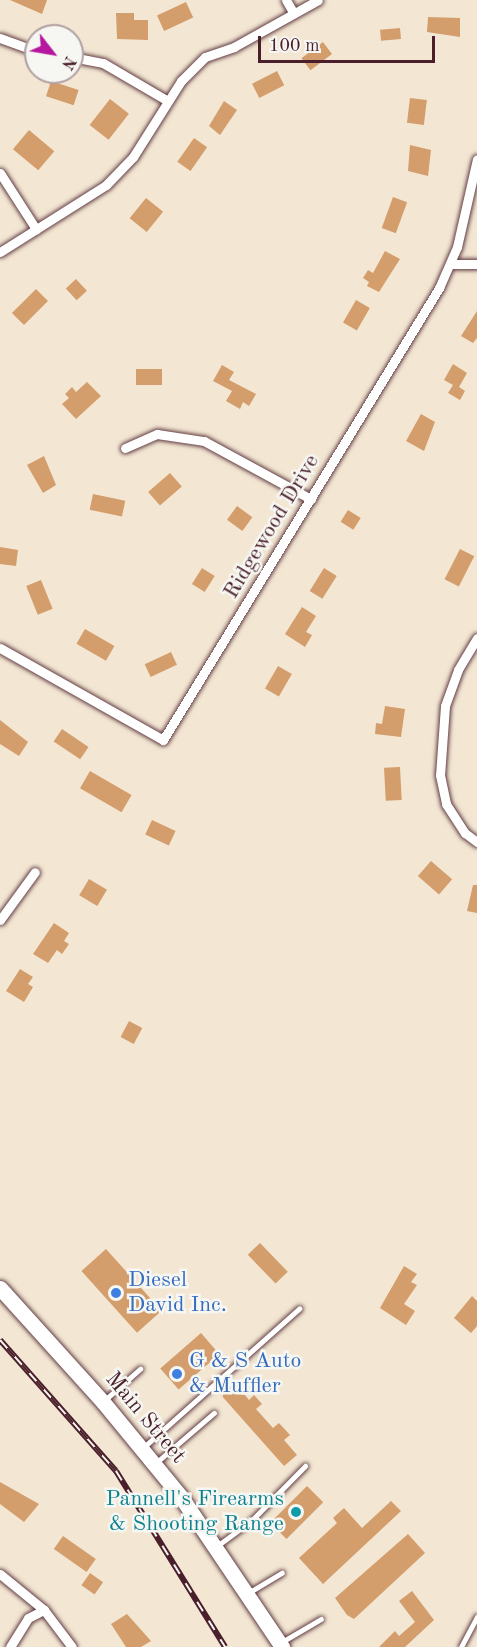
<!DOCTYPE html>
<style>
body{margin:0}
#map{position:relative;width:477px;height:1647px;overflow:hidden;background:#f3e7d3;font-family:"Old Standard TT",serif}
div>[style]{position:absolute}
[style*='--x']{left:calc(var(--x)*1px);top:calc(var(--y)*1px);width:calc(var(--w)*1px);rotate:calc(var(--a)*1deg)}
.building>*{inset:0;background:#d49d6c;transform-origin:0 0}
.roads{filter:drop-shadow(0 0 2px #633d44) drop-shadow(0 0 2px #633d44)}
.lane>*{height:4.5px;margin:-2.25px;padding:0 2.25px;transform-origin:2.25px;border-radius:2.25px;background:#fff}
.street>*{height:9px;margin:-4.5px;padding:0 4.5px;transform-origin:4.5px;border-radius:4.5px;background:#fff}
.primary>*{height:15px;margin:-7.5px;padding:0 7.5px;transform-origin:7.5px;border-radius:7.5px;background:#fff}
.rail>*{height:6px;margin-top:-3px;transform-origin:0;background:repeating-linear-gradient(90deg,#f6f6f2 0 11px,#4a1f2b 0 22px);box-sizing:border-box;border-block:2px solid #4a1f2b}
.dots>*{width:16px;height:16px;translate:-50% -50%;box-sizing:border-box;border:3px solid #f6f6f2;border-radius:50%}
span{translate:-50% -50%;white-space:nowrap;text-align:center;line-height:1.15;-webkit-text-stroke:5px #f6f6f2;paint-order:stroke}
.street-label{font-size:22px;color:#4a1f2b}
.shop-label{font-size:22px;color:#366cbe}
.left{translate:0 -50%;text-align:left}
.culture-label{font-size:22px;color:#0d838f}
.right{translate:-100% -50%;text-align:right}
.north{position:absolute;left:24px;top:24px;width:60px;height:60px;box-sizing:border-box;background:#f6f6f2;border:2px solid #b1a0a2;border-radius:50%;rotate:121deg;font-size:16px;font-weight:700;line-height:24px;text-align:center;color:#4a1f2b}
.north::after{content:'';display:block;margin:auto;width:21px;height:27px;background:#b5179e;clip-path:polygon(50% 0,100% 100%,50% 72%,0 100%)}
.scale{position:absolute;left:258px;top:36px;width:177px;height:27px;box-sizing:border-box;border:3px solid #4a1f2b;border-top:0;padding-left:8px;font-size:18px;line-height:21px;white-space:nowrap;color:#4a1f2b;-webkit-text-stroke:4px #f6f6f2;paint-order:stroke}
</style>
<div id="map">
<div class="building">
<div style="clip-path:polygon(10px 0,47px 0,42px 14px)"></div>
<div style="left:186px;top:2px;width:17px;height:32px;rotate:65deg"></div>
<div style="clip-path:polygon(116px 13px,134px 13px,134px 20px,148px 20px,148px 40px,117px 39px)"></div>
<div style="clip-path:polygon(428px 17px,460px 18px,460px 37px,427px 32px)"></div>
<div style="left:400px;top:28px;width:11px;height:20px;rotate:85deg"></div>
<div style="left:323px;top:42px;width:15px;height:27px;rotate:53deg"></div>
<div style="left:277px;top:71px;width:16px;height:28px;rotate:63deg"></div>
<div style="left:51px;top:81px;width:29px;height:16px;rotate:18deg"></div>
<div style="left:410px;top:98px;width:17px;height:25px;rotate:7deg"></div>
<div style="left:110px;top:99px;width:24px;height:33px;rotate:38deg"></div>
<div style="clip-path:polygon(224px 101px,237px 110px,220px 135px,209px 126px)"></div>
<div style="left:29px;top:130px;width:33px;height:25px;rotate:40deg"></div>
<div style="left:194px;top:138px;width:16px;height:29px;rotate:35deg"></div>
<div style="clip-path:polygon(410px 145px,431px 150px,428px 176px,408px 171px)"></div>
<div style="left:393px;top:197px;width:15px;height:33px;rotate:20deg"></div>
<div style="left:146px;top:198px;width:22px;height:26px;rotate:39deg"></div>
<div style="clip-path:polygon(385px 251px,400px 259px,379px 292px,367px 286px,369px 282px,363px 278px,368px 270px,373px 273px)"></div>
<div style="left:76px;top:279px;width:16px;height:14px;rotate:47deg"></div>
<div style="left:36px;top:289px;width:17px;height:34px;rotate:45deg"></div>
<div style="left:356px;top:300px;width:16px;height:26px;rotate:30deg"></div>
<div style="clip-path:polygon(477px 311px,477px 338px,473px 343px,461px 336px)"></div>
<div style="clip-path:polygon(453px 364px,467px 373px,459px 387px,465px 391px,460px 400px,448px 393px,453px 385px,444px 380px)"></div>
<div style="clip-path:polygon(222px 365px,234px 372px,229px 380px,256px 394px,249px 406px,243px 402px,240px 409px,226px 401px,232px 391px,213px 381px)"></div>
<div style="left:162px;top:369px;width:16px;height:26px;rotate:90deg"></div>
<div style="clip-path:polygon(87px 382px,101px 396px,76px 419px,62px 404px,69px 398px,65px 394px,72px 387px,76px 392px)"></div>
<div style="clip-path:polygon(421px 414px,435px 422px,424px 451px,406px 441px)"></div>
<div style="clip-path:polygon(44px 456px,56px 485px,43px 493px,27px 465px)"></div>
<div style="left:170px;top:473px;width:18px;height:29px;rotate:49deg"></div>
<div style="left:93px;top:494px;width:33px;height:16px;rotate:12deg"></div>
<div style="left:237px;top:506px;width:19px;height:17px;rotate:36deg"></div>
<div style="left:348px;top:510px;width:15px;height:14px;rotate:32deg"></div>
<div style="clip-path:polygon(0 547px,18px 550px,16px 566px,0 564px)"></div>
<div style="left:460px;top:549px;width:16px;height:34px;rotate:27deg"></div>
<div style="left:202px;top:568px;width:15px;height:19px;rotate:32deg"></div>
<div style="left:324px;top:568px;width:15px;height:27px;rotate:32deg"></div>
<div style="left:41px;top:580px;width:31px;height:16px;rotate:68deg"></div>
<div style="clip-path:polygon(302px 607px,316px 616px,306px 632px,312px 635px,305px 647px,285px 634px)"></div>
<div style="left:85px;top:629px;width:34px;height:17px;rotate:30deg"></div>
<div style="left:171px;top:652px;width:14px;height:29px;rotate:65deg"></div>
<div style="left:278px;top:666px;width:16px;height:26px;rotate:30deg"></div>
<div style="clip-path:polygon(385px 706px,405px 709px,401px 737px,375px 734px,376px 723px,382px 724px)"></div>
<div style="clip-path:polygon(0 720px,28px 742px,19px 756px,0 744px)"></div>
<div style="left:62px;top:729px;width:32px;height:15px;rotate:34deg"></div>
<div style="left:400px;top:767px;width:33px;height:16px;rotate:87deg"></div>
<div style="left:90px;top:771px;width:48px;height:20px;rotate:30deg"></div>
<div style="left:152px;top:820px;width:26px;height:16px;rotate:25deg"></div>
<div style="left:431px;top:861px;width:28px;height:20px;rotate:41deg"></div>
<div style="left:89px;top:879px;width:21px;height:19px;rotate:31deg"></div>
<div style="clip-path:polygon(473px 885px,477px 885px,477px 913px,467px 911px)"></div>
<div style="clip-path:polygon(54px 923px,69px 933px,64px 941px,69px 944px,62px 954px,57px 950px,48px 963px,33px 954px)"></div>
<div style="clip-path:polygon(20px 969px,33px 977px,28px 984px,33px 987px,24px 1002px,6px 991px)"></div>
<div style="left:129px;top:1021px;width:15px;height:18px;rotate:28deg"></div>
<div style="left:260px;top:1243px;width:40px;height:17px;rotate:46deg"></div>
<div style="left:106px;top:1249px;width:83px;height:33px;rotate:48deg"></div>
<div style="clip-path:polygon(404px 1266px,417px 1274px,411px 1282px,417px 1285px,404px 1304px,415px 1311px,406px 1325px,380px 1308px)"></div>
<div style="clip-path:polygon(472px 1296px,477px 1301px,477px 1326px,471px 1333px,454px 1318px)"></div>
<div style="left:201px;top:1333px;width:28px;height:54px;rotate:49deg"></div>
<div style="clip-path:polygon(235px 1383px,249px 1400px,254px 1395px,262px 1404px,256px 1409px,273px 1428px,279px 1423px,290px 1435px,284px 1440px,297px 1455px,284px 1466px,221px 1395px)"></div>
<div style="clip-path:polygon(0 1482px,39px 1504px,24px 1522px,0 1504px)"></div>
<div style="left:307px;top:1486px;width:23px;height:52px;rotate:45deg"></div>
<div style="clip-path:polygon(391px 1501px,401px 1511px,323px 1584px,299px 1558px,337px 1523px,333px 1518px,344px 1508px,362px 1528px)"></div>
<div style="clip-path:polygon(408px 1534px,425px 1553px,354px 1619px,347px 1615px,335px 1598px)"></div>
<div style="left:63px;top:1536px;width:40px;height:16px;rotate:35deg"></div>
<div style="left:90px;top:1573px;width:16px;height:15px;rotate:35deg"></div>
<div style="clip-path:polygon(412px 1591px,434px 1620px,405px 1647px,379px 1647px,395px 1631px,399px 1636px,415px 1622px,399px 1601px)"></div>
<div style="clip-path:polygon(127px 1614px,151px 1641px,141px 1647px,126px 1647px,111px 1624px)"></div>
</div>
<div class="roads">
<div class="lane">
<div style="--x:105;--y:1400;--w:47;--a:-41.5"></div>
<div style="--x:144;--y:1447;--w:208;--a:-41.7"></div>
<div style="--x:157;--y:1462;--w:75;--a:-40.7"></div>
<div style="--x:217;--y:1546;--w:42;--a:-36.3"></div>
<div style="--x:251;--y:1521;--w:77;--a:-45.5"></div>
<div style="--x:250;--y:1592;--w:37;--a:-31"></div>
<div style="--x:282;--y:1642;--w:45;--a:-30.5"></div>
<div style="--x:461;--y:1647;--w:34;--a:-62"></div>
</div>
<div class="street">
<div style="--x:286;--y:0;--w:14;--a:60"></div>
<div style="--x:0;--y:38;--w:38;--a:20"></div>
<div style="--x:72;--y:57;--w:32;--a:11"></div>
<div style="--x:103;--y:63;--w:75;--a:30.3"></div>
<div style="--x:0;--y:173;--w:67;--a:57.3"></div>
<div style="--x:0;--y:252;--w:125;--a:-32.3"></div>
<div style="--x:106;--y:185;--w:39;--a:-46"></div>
<div style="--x:133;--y:157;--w:90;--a:-57.7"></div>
<div style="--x:181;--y:81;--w:34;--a:-45"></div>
<div style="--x:205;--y:57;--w:31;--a:-19"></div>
<div style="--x:234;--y:47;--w:96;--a:-29.2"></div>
<div style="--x:451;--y:264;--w:26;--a:0"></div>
<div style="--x:125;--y:448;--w:35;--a:-24"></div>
<div style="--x:157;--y:434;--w:48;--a:8.5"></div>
<div style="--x:204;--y:441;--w:122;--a:28.5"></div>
<div style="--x:477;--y:638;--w:37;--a:121"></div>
<div style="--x:458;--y:670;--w:38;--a:110"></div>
<div style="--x:445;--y:706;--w:69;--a:94.1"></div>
<div style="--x:440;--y:775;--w:30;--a:78"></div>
<div style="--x:446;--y:804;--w:35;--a:57"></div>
<div style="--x:465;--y:833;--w:15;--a:37"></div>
<div style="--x:0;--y:648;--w:187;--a:29.4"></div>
<div style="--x:163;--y:740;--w:530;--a:-58.59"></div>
<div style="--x:439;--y:288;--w:45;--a:-66.3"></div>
<div style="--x:457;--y:247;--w:90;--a:-77.2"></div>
<div style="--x:0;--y:920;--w:59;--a:-53.9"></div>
<div style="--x:0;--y:1574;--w:57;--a:39.3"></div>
<div style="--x:44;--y:1610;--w:46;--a:52.9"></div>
<div style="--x:10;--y:1647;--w:34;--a:-58"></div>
<div style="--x:28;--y:1618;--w:18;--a:-27"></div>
</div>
<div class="primary">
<div style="--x:0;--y:1288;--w:154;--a:47.9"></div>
<div style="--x:103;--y:1402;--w:123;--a:50.6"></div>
<div style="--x:181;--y:1497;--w:181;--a:56"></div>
</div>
</div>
<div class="rail">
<div style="--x:0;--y:1340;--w:175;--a:48.5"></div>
<div style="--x:116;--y:1471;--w:207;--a:58.2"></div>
</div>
<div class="dots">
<div style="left:116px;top:1293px;background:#3f7fe0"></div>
<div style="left:177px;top:1374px;background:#3f7fe0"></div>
<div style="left:296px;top:1512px;background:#0f9aa8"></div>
</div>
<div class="street-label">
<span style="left:272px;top:527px;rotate:-59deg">Ridgewood Drive</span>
<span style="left:145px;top:1418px;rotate:50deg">Main Street</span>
</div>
<div class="shop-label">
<span class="left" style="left:128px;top:1293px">Diesel<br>David Inc.</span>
<span class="left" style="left:189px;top:1374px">G &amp; S Auto<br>&amp; Muffler</span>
</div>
<div class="culture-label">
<span class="right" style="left:284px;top:1512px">Pannell's Firearms<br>&amp; Shooting Range</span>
</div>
<div class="north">N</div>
<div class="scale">100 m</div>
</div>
